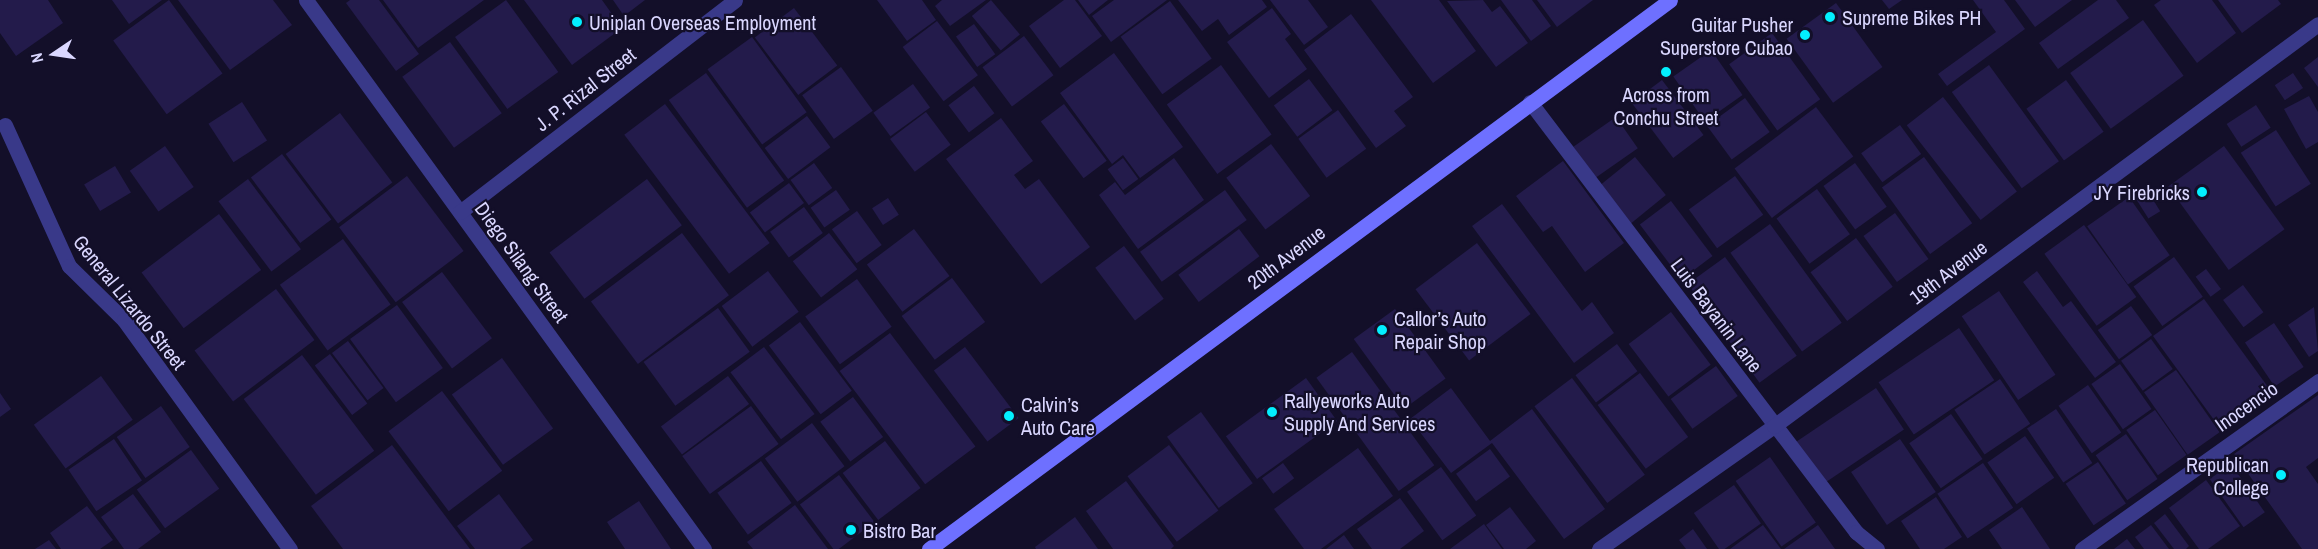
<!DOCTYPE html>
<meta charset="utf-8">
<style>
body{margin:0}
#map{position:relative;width:2318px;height:549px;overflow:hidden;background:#130f29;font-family:"Archivo Narrow",sans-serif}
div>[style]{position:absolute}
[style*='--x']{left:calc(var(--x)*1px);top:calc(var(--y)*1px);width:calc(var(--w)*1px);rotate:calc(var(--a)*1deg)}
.building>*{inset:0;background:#231b4b;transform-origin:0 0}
.service>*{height:15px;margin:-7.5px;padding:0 7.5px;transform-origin:7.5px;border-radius:7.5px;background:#393989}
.minor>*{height:15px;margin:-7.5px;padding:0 7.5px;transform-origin:7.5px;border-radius:7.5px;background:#393989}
.secondary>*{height:15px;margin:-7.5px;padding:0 7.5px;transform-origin:7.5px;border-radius:7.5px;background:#6e70ff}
.dots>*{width:16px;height:16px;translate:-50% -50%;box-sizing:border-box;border:3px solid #130f29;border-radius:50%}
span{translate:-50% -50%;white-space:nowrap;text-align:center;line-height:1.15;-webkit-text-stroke:4.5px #130f29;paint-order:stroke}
.poi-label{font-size:20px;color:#dad7ff}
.left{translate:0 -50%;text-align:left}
.right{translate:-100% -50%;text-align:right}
.street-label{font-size:20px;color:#dad7ff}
.north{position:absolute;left:24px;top:24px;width:60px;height:60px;-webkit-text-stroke:4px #130f29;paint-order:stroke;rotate:257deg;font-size:16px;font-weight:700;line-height:24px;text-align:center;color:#dad7ff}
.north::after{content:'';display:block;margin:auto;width:21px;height:27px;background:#dad7ff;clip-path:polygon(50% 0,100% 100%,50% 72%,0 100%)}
</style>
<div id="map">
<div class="building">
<div style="clip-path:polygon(0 0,48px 0,63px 23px,16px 56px,0 33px)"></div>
<div style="clip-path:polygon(112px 0,162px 0,129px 24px)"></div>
<div style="left:169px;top:0;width:91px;height:69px;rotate:54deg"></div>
<div style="clip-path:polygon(178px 0,273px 0,292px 25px,230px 70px)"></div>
<div style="clip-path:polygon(350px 0,379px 0,419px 54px,396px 71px,346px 3px)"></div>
<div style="clip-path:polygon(383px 0,484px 0,418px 48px)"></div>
<div style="left:506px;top:0;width:89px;height:63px;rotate:54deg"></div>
<div style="clip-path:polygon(524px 0,602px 0,622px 28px,572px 65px)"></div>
<div style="clip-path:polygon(613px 0,645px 0,624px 16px)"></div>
<div style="clip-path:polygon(877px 0,922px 0,936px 20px,907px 41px)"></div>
<div style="clip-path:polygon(942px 0,986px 0,950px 26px,935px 6px)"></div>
<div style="left:991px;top:0;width:45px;height:25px;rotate:50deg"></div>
<div style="clip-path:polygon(1064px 0,1075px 0,1102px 36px,1060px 68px,1029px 26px)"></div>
<div style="clip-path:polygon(1078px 0,1108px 0,1089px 15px)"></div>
<div style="clip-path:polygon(1114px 0,1167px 0,1111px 42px,1092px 16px)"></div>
<div style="clip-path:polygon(1178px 0,1262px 0,1267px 7px,1229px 35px,1218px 19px,1202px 31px)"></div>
<div style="clip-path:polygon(1270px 0,1308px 0,1328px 27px,1304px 45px)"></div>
<div style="clip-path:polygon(1371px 0,1439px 0,1476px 51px,1433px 83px)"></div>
<div style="clip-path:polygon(1483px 0,1492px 12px,1500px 6px,1528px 43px,1496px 67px,1447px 1px)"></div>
<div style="clip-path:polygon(1501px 0,1532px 0,1551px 26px,1531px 41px)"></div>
<div style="clip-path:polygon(1537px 0,1593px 0,1557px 27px)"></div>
<div style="clip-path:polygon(1882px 0,1902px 0,1889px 9px)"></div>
<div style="clip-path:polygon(1973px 0,2004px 0,2025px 29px,1947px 86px,1938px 74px,1996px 32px)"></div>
<div style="clip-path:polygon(2015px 0,2072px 0,2035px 27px)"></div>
<div style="clip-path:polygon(2098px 0,2116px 0,2129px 18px,2058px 69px,2039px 43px)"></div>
<div style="clip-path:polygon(2161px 0,2212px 0,2236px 33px,2197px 63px,2154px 5px)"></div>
<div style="clip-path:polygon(2218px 0,2278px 0,2281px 4px,2242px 33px)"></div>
<div style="left:1170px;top:1px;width:71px;height:61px;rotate:54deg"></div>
<div style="left:1836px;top:3px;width:79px;height:61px;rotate:54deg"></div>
<div style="left:794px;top:8px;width:72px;height:49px;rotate:53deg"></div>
<div style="clip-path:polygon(1272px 8px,1291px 34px,1285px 39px,1307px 69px,1269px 98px,1227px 42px)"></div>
<div style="clip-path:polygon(1351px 14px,1413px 97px,1394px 111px,1406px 126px,1376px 148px,1304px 50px)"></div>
<div style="left:2143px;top:20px;width:69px;height:90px;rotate:54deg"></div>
<div style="left:937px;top:21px;width:68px;height:43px;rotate:53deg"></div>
<div style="left:974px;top:24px;width:37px;height:22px;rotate:55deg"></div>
<div style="left:1772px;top:33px;width:82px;height:53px;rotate:54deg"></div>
<div style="left:1024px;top:36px;width:49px;height:52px;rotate:53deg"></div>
<div style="left:752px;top:37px;width:93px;height:55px;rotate:54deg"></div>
<div style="left:450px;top:42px;width:88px;height:59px;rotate:54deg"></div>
<div style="left:1711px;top:50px;width:55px;height:46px;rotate:55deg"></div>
<div style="clip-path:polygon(1114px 53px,1183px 147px,1140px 178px,1123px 155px,1112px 164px,1060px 93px)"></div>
<div style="clip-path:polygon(2318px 57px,2318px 87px,2304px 68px)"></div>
<div style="left:1221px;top:65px;width:86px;height:67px;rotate:54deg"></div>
<div style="left:1989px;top:65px;width:119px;height:46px;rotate:54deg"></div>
<div style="left:841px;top:67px;width:54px;height:48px;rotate:54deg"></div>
<div style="left:706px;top:73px;width:133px;height:46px;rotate:54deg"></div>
<div style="left:2293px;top:73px;width:18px;height:22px;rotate:56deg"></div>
<div style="left:1309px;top:79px;width:39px;height:44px;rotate:53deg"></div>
<div style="left:1662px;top:80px;width:69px;height:38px;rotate:53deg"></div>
<div style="left:2066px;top:80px;width:64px;height:49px;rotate:54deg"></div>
<div style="left:913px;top:84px;width:29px;height:49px;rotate:54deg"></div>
<div style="left:974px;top:86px;width:34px;height:32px;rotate:53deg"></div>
<div style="clip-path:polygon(2309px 96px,2318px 112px,2318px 142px,2306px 149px,2284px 109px)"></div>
<div style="left:1943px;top:97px;width:120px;height:46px;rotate:52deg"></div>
<div style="left:1745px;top:98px;width:42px;height:47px;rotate:54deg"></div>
<div style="left:242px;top:102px;width:46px;height:40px;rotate:57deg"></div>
<div style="left:665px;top:104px;width:174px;height:51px;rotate:53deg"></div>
<div style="left:1064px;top:104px;width:71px;height:29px;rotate:53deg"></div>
<div style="left:2256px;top:105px;width:27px;height:35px;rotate:57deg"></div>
<div style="left:1816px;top:107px;width:62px;height:102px;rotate:53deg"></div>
<div style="left:1338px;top:110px;width:48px;height:49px;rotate:54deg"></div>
<div style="left:926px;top:112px;width:41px;height:45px;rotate:53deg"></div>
<div style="left:340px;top:113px;width:87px;height:68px;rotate:53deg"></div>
<div style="left:807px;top:116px;width:39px;height:53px;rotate:53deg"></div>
<div style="left:1616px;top:117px;width:38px;height:52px;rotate:55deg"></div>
<div style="clip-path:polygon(1001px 118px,1033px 161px,1014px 175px,1025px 189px,1039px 179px,1090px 247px,1041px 284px,946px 159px)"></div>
<div style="left:1900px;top:125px;width:36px;height:48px;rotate:54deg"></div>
<div style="left:2276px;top:130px;width:64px;height:42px;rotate:57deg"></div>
<div style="left:1271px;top:144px;width:65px;height:56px;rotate:53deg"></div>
<div style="left:165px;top:146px;width:50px;height:43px;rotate:55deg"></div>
<div style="left:2224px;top:146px;width:103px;height:69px;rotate:54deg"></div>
<div style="left:282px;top:154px;width:82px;height:39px;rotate:53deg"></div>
<div style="left:1635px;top:157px;width:49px;height:47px;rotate:51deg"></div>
<div style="left:1924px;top:157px;width:82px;height:52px;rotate:54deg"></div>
<div style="left:1123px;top:158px;width:26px;height:19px;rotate:54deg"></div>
<div style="clip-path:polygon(1174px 158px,1204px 200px,1138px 249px,1099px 195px,1115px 182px,1125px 195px)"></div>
<div style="clip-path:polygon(1563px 161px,1624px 243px,1585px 272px,1552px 226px,1543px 232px,1516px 196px)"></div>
<div style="left:814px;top:163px;width:31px;height:29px;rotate:54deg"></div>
<div style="left:1855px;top:163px;width:54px;height:39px;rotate:54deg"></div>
<div style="left:115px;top:166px;width:31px;height:36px;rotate:59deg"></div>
<div style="left:407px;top:176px;width:94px;height:85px;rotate:53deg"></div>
<div style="left:1735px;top:176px;width:48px;height:57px;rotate:54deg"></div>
<div style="left:248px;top:179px;width:88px;height:37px;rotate:53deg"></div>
<div style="left:647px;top:179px;width:58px;height:122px;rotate:53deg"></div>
<div style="left:789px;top:183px;width:25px;height:49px;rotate:53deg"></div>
<div style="left:1817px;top:189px;width:56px;height:50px;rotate:54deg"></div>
<div style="left:836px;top:190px;width:24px;height:31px;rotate:55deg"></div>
<div style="left:1225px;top:190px;width:37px;height:105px;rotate:54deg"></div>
<div style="left:2147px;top:190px;width:25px;height:14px;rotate:58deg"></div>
<div style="left:2129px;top:197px;width:71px;height:51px;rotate:55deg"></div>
<div style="left:888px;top:198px;width:20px;height:19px;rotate:57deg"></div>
<div style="left:1671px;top:201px;width:69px;height:39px;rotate:53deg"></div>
<div style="clip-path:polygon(1502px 204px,1582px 311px,1592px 302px,1614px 333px,1574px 363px,1472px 226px)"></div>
<div style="left:804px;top:207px;width:32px;height:42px;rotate:54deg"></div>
<div style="left:857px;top:211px;width:42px;height:31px;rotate:54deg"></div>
<div style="left:1895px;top:213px;width:57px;height:39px;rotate:54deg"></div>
<div style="left:219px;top:214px;width:70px;height:97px;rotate:53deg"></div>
<div style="left:1770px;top:224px;width:122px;height:49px;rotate:54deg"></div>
<div style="left:2084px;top:225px;width:89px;height:49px;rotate:54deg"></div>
<div style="left:914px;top:229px;width:59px;height:59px;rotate:53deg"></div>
<div style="left:1239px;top:229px;width:34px;height:76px;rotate:53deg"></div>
<div style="left:682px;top:233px;width:78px;height:114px;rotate:53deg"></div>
<div style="left:829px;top:233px;width:46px;height:46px;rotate:52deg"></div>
<div style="left:1856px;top:238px;width:61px;height:57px;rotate:53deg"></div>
<div style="left:343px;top:239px;width:81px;height:78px;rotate:54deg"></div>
<div style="left:1477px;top:243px;width:89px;height:77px;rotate:53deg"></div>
<div style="left:1124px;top:246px;width:66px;height:36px;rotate:53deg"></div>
<div style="left:1725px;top:257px;width:122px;height:46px;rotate:54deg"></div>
<div style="left:2174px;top:257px;width:49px;height:50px;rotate:54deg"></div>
<div style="left:2206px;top:269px;width:25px;height:13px;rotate:53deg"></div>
<div style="left:768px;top:271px;width:51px;height:58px;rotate:53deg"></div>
<div style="clip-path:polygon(2037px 271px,2063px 307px,2071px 301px,2116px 362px,2095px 378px,2023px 282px)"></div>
<div style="left:442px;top:272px;width:83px;height:50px;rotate:53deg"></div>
<div style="left:952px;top:278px;width:55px;height:63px;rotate:53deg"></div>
<div style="left:857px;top:279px;width:59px;height:64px;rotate:54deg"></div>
<div style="left:2243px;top:285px;width:34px;height:25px;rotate:53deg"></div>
<div style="left:276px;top:289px;width:64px;height:102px;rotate:53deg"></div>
<div style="left:1999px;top:291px;width:101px;height:45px;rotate:56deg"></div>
<div style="left:2204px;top:299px;width:115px;height:63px;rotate:54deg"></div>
<div style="left:397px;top:305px;width:78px;height:58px;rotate:54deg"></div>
<div style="left:2131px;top:306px;width:36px;height:41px;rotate:54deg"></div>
<div style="clip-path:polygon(2314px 307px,2318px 351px,2309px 357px,2288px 325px)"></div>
<div style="left:718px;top:308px;width:54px;height:92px;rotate:54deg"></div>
<div style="left:1395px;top:309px;width:86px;height:51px;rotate:54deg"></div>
<div style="left:1671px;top:312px;width:66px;height:53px;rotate:53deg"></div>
<div style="left:800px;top:322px;width:86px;height:39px;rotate:53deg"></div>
<div style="left:2274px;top:323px;width:53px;height:35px;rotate:56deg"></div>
<div style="left:1959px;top:328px;width:63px;height:97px;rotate:56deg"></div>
<div style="left:890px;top:333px;width:142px;height:63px;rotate:53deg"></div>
<div style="left:2151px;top:339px;width:37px;height:37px;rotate:54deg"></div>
<div style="left:348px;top:341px;width:59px;height:20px;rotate:53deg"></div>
<div style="left:1617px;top:344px;width:34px;height:52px;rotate:53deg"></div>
<div style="left:764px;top:347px;width:84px;height:42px;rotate:53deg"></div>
<div style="left:965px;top:347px;width:89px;height:39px;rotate:53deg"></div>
<div style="left:1352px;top:352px;width:140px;height:44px;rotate:54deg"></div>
<div style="left:330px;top:354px;width:62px;height:19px;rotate:53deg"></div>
<div style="left:302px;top:355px;width:120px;height:73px;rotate:53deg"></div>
<div style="left:502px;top:358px;width:87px;height:62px;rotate:54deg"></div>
<div style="left:2120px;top:364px;width:55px;height:35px;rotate:55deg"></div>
<div style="left:1716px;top:366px;width:37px;height:56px;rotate:54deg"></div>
<div style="left:2176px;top:370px;width:76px;height:39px;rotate:55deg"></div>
<div style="left:1640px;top:373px;width:80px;height:53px;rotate:53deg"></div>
<div style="left:101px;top:376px;width:54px;height:83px;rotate:54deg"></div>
<div style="left:728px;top:376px;width:35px;height:84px;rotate:53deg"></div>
<div style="left:1306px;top:378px;width:53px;height:99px;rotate:54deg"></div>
<div style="left:1572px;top:378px;width:121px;height:47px;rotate:53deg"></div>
<div style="left:2000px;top:379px;width:54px;height:55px;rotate:56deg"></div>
<div style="left:2088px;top:385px;width:58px;height:36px;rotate:55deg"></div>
<div style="clip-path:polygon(1451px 388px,1490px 441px,1532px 409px,1605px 509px,1564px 539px,1492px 443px,1451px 473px,1410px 419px)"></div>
<div style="left:1876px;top:388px;width:50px;height:98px;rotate:56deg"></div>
<div style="left:442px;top:391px;width:100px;height:67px;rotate:53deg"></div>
<div style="clip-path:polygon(0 393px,11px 409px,0 417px)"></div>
<div style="clip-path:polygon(2318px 395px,2318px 458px,2306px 467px,2318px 484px,2318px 549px,2302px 549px,2234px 454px)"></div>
<div style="left:853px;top:397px;width:50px;height:41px;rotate:53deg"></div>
<div style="left:161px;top:406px;width:50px;height:54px;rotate:55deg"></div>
<div style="left:751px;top:406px;width:47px;height:85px;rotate:54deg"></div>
<div style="left:2056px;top:409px;width:65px;height:35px;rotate:56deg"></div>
<div style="left:2155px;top:410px;width:55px;height:35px;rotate:55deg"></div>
<div style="left:1201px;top:412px;width:88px;height:42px;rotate:54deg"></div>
<div style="left:1951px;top:414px;width:55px;height:51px;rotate:55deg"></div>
<div style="left:812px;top:423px;width:54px;height:59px;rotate:53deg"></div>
<div style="left:2126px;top:434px;width:55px;height:37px;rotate:55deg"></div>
<div style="left:2025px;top:436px;width:51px;height:46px;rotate:55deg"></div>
<div style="left:114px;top:439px;width:50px;height:55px;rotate:56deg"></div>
<div style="left:1900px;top:439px;width:64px;height:59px;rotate:56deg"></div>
<div style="left:885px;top:441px;width:59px;height:53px;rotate:53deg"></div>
<div style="clip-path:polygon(392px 445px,470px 549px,343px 549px,311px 506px)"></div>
<div style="left:1169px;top:445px;width:82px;height:52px;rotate:53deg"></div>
<div style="clip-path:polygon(1358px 448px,1393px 496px,1321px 549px,1304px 549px,1274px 509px)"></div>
<div style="left:1490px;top:449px;width:34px;height:42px;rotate:54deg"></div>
<div style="left:191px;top:450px;width:48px;height:67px;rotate:54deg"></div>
<div style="left:1770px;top:457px;width:80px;height:42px;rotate:55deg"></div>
<div style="left:761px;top:461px;width:52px;height:54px;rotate:54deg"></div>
<div style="left:2098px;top:462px;width:50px;height:39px;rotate:56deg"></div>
<div style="left:1283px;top:463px;width:19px;height:26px;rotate:54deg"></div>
<div style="left:1983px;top:463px;width:54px;height:55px;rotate:56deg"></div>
<div style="left:2231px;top:464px;width:59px;height:26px;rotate:55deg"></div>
<div style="left:1441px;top:467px;width:60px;height:42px;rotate:54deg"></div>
<div style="left:839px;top:475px;width:59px;height:49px;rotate:53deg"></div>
<div style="clip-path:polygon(2206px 480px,2240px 526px,2208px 549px,2199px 549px,2169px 508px)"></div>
<div style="clip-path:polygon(1126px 481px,1174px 546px,1171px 549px,1113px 549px,1086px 511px)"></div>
<div style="left:1734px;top:485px;width:47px;height:49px;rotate:55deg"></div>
<div style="clip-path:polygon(133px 494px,161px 532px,138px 549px,124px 549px,101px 517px)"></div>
<div style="clip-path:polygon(499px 494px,533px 540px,520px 549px,475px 549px,457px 526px)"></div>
<div style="clip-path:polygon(1936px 497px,1962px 537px,1944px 549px,1920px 549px,1901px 521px)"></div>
<div style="clip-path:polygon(1400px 498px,1424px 531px,1400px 549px,1372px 549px,1357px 529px)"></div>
<div style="clip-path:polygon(639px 501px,671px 549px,625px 549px,607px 522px)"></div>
<div style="clip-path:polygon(795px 505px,828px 549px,753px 549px,747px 542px)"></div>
<div style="clip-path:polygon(87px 506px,113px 540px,100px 549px,61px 549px,50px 533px)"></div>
<div style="clip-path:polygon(1510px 507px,1536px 541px,1526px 549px,1504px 549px,1486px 525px)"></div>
<div style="clip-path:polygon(2022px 507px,2050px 549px,2002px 549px,1989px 530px)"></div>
<div style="clip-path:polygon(2165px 514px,2189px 546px,2186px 549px,2174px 549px,2154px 523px)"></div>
<div style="clip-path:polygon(1075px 517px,1098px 549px,1036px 549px,1035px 547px)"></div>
<div style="clip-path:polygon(1484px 524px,1502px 549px,1450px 549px)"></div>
<div style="clip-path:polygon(1763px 525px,1781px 549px,1730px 549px)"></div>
<div style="clip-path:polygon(1818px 525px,1835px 549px,1784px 549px)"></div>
<div style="clip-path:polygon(2151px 525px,2169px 549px,2144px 549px,2135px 537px)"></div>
<div style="clip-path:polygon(1693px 529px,1707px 549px,1686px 549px,1679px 540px)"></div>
<div style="clip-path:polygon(1344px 535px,1354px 549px,1326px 549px)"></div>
<div style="clip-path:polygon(2127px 539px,2135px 549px,2114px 549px)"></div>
<div style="clip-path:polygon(49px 540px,56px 549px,35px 549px)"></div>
</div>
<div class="service">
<div style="--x:1530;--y:102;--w:540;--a:52.83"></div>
<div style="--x:1856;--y:532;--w:27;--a:39"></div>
<div style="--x:2082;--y:549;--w:290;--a:-35.4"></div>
</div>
<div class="minor">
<div style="--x:306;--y:0;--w:678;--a:54.06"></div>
<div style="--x:5;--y:125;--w:155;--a:65.6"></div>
<div style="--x:69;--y:266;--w:77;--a:44.5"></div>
<div style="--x:124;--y:320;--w:283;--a:54.1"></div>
<div style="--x:460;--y:212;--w:347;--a:-37.6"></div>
<div style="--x:1599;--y:549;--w:214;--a:-35.1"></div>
<div style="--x:1774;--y:426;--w:676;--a:-36.46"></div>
</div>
<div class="secondary">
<div style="--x:929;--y:549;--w:922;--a:-36.53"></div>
</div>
<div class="dots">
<div style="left:1830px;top:17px;background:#03efff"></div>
<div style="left:577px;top:22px;background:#03efff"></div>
<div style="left:1805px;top:35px;background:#03efff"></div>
<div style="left:1666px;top:72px;background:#03efff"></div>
<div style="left:2202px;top:192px;background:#03efff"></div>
<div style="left:1382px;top:330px;background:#03efff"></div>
<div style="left:1272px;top:412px;background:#03efff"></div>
<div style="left:1009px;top:416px;background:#03efff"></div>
<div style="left:2281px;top:475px;background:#03efff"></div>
<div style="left:851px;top:530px;background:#03efff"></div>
</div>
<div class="poi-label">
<span class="left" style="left:1842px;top:17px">Supreme Bikes PH</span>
<span class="left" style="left:589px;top:22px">Uniplan Overseas Employment</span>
<span class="right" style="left:1793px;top:36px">Guitar Pusher<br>Superstore Cubao</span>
<span style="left:1666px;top:106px">Across from<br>Conchu Street</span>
<span class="right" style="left:2190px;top:192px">JY Firebricks</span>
<span class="left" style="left:1394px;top:330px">Callor’s Auto<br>Repair Shop</span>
<span class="left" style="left:1284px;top:412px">Rallyeworks Auto<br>Supply And Services</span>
<span class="left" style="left:1021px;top:416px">Calvin’s<br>Auto Care</span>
<span class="right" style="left:2269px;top:476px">Republican<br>College</span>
<span class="left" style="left:863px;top:530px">Bistro Bar</span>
</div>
<div class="street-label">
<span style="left:585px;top:89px;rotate:-38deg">J. P. Rizal Street</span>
<span style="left:1286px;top:257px;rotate:-37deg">20th Avenue</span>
<span style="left:522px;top:262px;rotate:54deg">Diego Silang Street</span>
<span style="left:1948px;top:272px;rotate:-37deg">19th Avenue</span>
<span style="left:130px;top:302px;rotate:51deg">General Lizardo Street</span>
<span style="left:1717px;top:315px;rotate:53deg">Luis Bayanin Lane</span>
<span style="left:2246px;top:406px;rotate:-35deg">Inocencio</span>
</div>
<div class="north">N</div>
</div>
